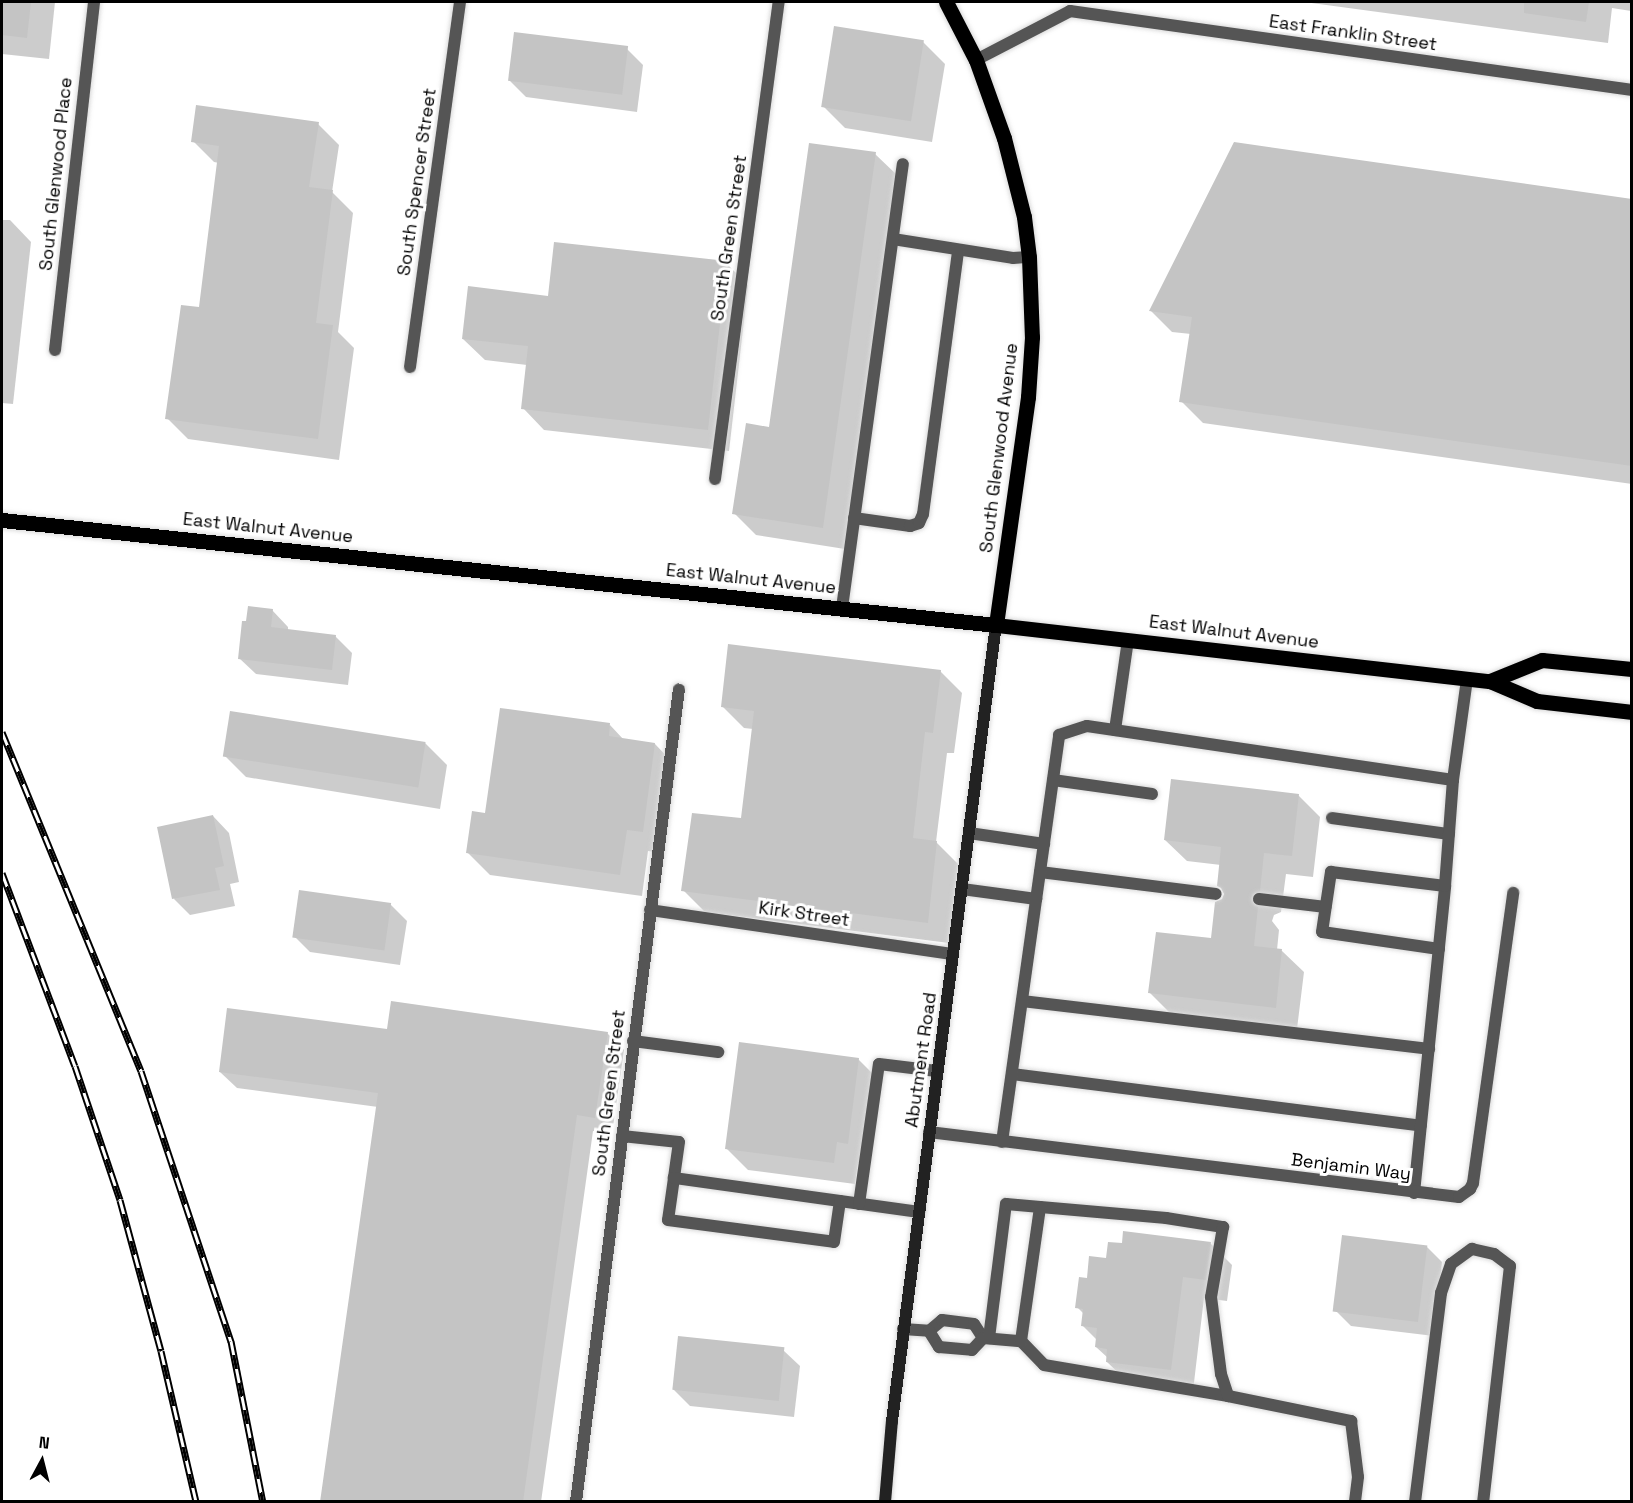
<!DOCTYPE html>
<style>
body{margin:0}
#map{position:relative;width:1633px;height:1503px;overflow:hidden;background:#fff;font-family:"Space Grotesk",sans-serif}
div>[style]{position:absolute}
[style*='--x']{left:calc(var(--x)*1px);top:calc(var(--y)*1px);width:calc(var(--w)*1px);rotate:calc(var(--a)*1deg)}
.shadow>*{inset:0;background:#0003}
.building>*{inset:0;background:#c4c4c4;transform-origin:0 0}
.roads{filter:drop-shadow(0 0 2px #dbdbdb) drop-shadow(0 0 2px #dbdbdb)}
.lane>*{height:12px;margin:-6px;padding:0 6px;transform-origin:6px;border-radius:6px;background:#555}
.street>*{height:12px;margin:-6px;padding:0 6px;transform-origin:6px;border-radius:6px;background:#555}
.secondary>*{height:12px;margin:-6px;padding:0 6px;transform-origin:6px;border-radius:6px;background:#222}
.primary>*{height:15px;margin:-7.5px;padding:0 7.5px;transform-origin:7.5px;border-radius:7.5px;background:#000}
.rail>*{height:7px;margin-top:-3.5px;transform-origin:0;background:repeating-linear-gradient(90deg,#fff 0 14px,#000 0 28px);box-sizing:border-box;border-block:2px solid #000}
span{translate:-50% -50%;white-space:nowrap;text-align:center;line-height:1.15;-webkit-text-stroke:6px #fff;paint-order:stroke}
.street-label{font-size:18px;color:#000}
.frame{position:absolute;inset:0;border:3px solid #000;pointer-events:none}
.north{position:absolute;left:12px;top:1431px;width:60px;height:60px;-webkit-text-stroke:4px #fff;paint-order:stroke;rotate:7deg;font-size:16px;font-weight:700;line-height:24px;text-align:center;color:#000}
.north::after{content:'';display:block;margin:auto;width:21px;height:27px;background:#000;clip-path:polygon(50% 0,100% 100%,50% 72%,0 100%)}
</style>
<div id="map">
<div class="shadow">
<div style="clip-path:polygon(2px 2px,55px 2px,49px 59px,2px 54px)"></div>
<div style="clip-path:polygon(1304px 2px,1632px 2px,1632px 21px,1631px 11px,1612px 8px,1608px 43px)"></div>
<div style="clip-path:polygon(923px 42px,945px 64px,932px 142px,845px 128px,823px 106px)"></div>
<div style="clip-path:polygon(627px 49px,643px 65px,637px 112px,526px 97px,509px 80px)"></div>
<div style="clip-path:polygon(318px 124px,339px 145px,332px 192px,353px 213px,338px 332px,354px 348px,339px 460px,188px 439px,167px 418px,200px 309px,219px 163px,214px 162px,193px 141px)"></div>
<div style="clip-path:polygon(875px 154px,897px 175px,845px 549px,756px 535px,734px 513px,770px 429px)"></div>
<div style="clip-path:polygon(1632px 200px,1632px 484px,1203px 423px,1181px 401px,1191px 334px,1172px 332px,1150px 310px)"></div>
<div style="clip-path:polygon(2px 220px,10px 220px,31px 242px,13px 404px,2px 403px)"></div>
<div style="clip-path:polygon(726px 263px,748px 285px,729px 451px,544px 430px,523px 408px,527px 365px,485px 360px,463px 339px,549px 297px)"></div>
<div style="clip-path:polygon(272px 610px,288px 627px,288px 631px,335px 636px,352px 653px,348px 685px,256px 674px,239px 658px)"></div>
<div style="clip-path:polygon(940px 671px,962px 693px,954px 753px,947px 753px,936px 842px,958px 864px,949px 943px,705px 912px,683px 890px,742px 819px,753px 729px,744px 728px,723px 707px)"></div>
<div style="clip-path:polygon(610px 725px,624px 740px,655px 744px,676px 766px,664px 853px,648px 851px,642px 896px,490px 875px,468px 853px,486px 814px)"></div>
<div style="clip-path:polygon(425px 743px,447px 765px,440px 809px,246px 777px,225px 756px)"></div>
<div style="clip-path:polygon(1298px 795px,1320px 817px,1313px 877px,1286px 874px,1281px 912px,1274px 915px,1272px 921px,1279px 930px,1277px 950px,1282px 951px,1304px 972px,1297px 1029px,1172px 1015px,1150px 993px,1212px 940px,1221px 903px,1226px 896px,1221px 865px,1187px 861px,1165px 840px)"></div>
<div style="clip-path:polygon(213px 816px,229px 833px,239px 882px,230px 884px,235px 906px,190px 915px,174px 899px)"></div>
<div style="clip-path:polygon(390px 904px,407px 921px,400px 965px,310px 952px,294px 936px)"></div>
<div style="clip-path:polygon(388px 1031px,607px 1033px,624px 1050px,612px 1134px,593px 1131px,541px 1502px,322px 1502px,378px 1107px,237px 1088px,220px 1072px)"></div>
<div style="clip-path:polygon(858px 1059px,880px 1081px,869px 1165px,858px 1163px,855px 1184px,748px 1170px,726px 1148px)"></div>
<div style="clip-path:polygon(1210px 1243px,1232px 1265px,1227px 1301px,1204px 1298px,1193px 1391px,1129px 1383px,1107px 1362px,1108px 1358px,1096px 1347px,1097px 1340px,1082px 1325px,1084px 1314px,1077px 1307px,1088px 1279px,1107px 1259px)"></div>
<div style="clip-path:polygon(1426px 1246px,1442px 1262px,1434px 1336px,1351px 1326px,1335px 1310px)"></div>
<div style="clip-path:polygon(783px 1350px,800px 1366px,794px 1417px,690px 1406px,673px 1389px)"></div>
</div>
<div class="building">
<div style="clip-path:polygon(2px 2px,31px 2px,27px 38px,2px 35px)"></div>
<div style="clip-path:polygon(1524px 2px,1589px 2px,1586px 22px,1524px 13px)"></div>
<div style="left:834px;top:26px;width:91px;height:82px;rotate:9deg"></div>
<div style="left:514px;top:32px;width:115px;height:49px;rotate:7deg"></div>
<div style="clip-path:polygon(196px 105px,319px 122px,309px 187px,333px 190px,316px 323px,333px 325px,318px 439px,165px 419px,181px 305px,199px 307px,219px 146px,191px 142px)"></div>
<div style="clip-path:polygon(1234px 142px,1632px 199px,1632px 466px,1179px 402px,1192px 317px,1149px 311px)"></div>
<div style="clip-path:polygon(809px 143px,876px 152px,823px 528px,732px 514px,746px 423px,769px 427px)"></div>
<div style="clip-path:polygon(554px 242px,727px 261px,708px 430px,521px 409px,528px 346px,462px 339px,468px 286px,548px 296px)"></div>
<div style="clip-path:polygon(248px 606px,273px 609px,271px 627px,336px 635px,332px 670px,238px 659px,242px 621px,246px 621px)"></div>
<div style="clip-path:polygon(728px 644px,941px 670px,933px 733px,925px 732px,913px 838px,937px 841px,928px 923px,681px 891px,692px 813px,741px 818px,754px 711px,721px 707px)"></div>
<div style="clip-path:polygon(500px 708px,610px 723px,609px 736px,655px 743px,643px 832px,627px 830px,620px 875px,466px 853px,472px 811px,485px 813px)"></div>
<div style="left:230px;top:711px;width:198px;height:46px;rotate:9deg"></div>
<div style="clip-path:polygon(1171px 779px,1299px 794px,1292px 856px,1264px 853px,1260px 891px,1253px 894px,1251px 899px,1254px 905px,1258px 907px,1254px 946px,1282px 949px,1276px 1008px,1148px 993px,1156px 932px,1211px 938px,1215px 902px,1222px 899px,1224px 894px,1221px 888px,1217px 886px,1221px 847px,1164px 840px)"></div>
<div style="clip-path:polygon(213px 815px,224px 866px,215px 868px,220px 890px,172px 899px,157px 827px)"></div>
<div style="left:299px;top:890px;width:93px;height:48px;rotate:8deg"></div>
<div style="clip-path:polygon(391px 1001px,608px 1032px,595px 1118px,577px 1115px,523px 1502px,320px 1502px,378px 1093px,219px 1072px,227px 1008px,387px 1029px)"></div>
<div style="clip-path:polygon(739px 1042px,859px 1058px,848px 1144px,837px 1142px,834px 1163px,725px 1149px)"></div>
<div style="clip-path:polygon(1123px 1231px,1211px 1242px,1206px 1280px,1183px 1277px,1171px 1370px,1106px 1362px,1107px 1349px,1095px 1347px,1097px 1328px,1081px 1326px,1083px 1309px,1075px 1308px,1079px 1277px,1087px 1278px,1089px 1256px,1106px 1258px,1108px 1242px,1122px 1243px)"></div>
<div style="left:1342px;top:1235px;width:86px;height:77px;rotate:7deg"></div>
<div style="left:678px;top:1336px;width:107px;height:54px;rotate:6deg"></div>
</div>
<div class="roads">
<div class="lane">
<div style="--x:893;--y:239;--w:121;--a:9"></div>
<div style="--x:1013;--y:258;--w:16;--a:-4"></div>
<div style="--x:854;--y:518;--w:57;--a:8.1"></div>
<div style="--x:910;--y:526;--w:9;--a:-18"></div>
<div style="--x:919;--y:523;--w:10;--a:-66"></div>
<div style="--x:923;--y:514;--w:266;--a:-82.4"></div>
<div style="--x:842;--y:608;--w:448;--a:-82.2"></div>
<div style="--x:1115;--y:730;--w:91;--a:-81.8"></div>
<div style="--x:1053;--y:780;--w:100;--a:8"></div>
<div style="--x:1332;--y:818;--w:118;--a:7.8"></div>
<div style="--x:969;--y:833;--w:76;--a:8.3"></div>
<div style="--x:1040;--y:872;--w:177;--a:7.1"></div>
<div style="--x:962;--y:889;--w:75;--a:7.7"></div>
<div style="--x:1259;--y:899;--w:67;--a:6.8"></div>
<div style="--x:1439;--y:949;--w:118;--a:-171.7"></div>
<div style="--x:1322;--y:932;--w:61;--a:-81.5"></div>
<div style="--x:1331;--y:872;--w:115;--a:7"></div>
<div style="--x:1022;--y:1001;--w:410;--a:6.7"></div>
<div style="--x:633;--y:1041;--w:86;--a:7.4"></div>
<div style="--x:1012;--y:1074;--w:412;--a:7.2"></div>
<div style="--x:622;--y:1136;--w:57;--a:6"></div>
<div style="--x:679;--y:1142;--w:36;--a:98"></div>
<div style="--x:674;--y:1178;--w:42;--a:98.1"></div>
<div style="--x:668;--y:1220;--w:167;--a:7.5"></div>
<div style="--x:834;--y:1242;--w:41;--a:-81.7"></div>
<div style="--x:840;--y:1201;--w:168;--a:-172.1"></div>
<div style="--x:1002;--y:1142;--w:411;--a:-82"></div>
<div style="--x:1059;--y:735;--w:29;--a:-18"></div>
<div style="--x:1087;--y:726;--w:370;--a:8.4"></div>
<div style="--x:1414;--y:1193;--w:309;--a:-84.2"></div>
<div style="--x:1445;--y:886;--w:106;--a:-85.7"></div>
<div style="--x:1453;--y:780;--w:102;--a:-82.1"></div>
<div style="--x:840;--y:1201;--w:80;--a:7.9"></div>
<div style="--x:859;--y:1204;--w:141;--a:-81.9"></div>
<div style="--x:879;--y:1064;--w:58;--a:6.9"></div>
<div style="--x:903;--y:1329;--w:26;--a:4"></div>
<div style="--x:929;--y:1331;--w:17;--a:-40"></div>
<div style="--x:942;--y:1320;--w:32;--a:7"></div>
<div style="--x:974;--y:1324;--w:17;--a:57"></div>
<div style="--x:983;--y:1338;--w:38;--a:5"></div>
<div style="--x:1021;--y:1341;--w:33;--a:46"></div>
<div style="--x:1044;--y:1365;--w:187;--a:9.6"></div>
<div style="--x:1228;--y:1396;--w:126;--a:11.5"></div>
<div style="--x:929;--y:1331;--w:19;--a:58"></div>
<div style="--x:939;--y:1347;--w:33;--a:5"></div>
<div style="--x:972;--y:1350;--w:16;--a:-47"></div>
<div style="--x:989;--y:1338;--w:135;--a:-82.8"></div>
<div style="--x:1006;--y:1204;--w:161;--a:5"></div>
<div style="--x:1166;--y:1218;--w:58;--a:9"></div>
<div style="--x:1223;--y:1227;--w:71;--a:99.7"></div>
<div style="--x:1211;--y:1297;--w:78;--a:82.6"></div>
<div style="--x:1221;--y:1374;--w:23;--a:72"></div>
<div style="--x:1021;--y:1341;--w:135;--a:-81.9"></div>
<div style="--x:1415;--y:1502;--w:211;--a:-82.9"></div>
<div style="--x:1441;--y:1293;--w:31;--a:-71"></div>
<div style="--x:1451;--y:1264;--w:26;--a:-36"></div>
<div style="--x:1472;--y:1249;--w:23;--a:13"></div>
<div style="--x:1494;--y:1254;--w:20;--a:37"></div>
<div style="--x:1510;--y:1266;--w:238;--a:96.5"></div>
</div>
<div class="street">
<div style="--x:1070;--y:11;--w:568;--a:8"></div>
<div style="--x:976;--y:60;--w:106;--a:-27.5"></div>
<div style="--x:55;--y:350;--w:350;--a:-83.6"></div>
<div style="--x:410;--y:367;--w:368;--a:-82.2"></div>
<div style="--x:715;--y:479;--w:481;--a:-82.4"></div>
<div style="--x:650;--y:910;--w:306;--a:8.3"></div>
<div style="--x:929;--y:1132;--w:534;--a:6.99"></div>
<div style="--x:1459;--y:1197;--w:14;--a:-36"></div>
<div style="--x:1470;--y:1189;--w:7;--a:-63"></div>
<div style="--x:1473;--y:1183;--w:293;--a:-82.1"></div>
<div style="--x:1351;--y:1421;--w:56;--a:82.9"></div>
<div style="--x:1358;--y:1477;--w:25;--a:97"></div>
<div style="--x:576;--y:1502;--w:819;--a:-82.78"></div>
</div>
<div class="secondary">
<div style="--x:885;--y:1502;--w:81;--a:-85.1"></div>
<div style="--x:892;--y:1421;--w:803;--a:-82.56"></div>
</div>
<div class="primary">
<div style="--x:946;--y:2;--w:65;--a:62.7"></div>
<div style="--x:976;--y:60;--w:83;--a:70.3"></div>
<div style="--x:1004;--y:138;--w:81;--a:75.8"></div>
<div style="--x:1024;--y:217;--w:40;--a:82.9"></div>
<div style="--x:1029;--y:257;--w:80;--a:87.9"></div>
<div style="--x:1032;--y:337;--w:60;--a:93.8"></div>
<div style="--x:1028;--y:397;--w:230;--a:98"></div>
<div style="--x:2;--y:520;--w:1000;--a:6.03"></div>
<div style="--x:996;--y:625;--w:497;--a:6.5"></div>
<div style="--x:1490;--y:681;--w:51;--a:23.1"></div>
<div style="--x:1537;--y:701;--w:96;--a:6.6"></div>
<div style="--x:1490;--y:681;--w:56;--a:-22"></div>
<div style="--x:1542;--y:660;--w:90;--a:5.7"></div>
</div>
</div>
<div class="rail">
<div style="--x:2;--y:732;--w:366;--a:67.7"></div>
<div style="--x:141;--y:1071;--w:285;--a:71.6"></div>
<div style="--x:231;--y:1341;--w:164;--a:78.8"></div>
<div style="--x:2;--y:873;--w:206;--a:69.3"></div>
<div style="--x:75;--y:1066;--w:141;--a:71.4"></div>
<div style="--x:120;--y:1200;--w:156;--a:74.8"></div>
<div style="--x:161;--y:1351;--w:155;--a:76.9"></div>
</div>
<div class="street-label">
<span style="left:1353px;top:33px;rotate:8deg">East Franklin Street</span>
<span style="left:56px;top:174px;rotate:-84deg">South Glenwood Place</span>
<span style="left:417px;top:182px;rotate:-82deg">South Spencer Street</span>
<span style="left:729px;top:238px;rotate:-82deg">South Green Street</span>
<span style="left:999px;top:448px;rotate:-83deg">South Glenwood Avenue</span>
<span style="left:268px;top:528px;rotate:6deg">East Walnut Avenue</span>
<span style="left:751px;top:579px;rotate:6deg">East Walnut Avenue</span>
<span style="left:1234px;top:632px;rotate:7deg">East Walnut Avenue</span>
<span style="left:804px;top:914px;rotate:8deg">Kirk Street</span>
<span style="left:921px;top:1060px;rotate:-82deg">Abutment Road</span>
<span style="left:609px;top:1093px;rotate:-83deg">South Green Street</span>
<span style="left:1351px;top:1167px;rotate:7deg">Benjamin Way</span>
</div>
<div class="frame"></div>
<div class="north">N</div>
</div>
